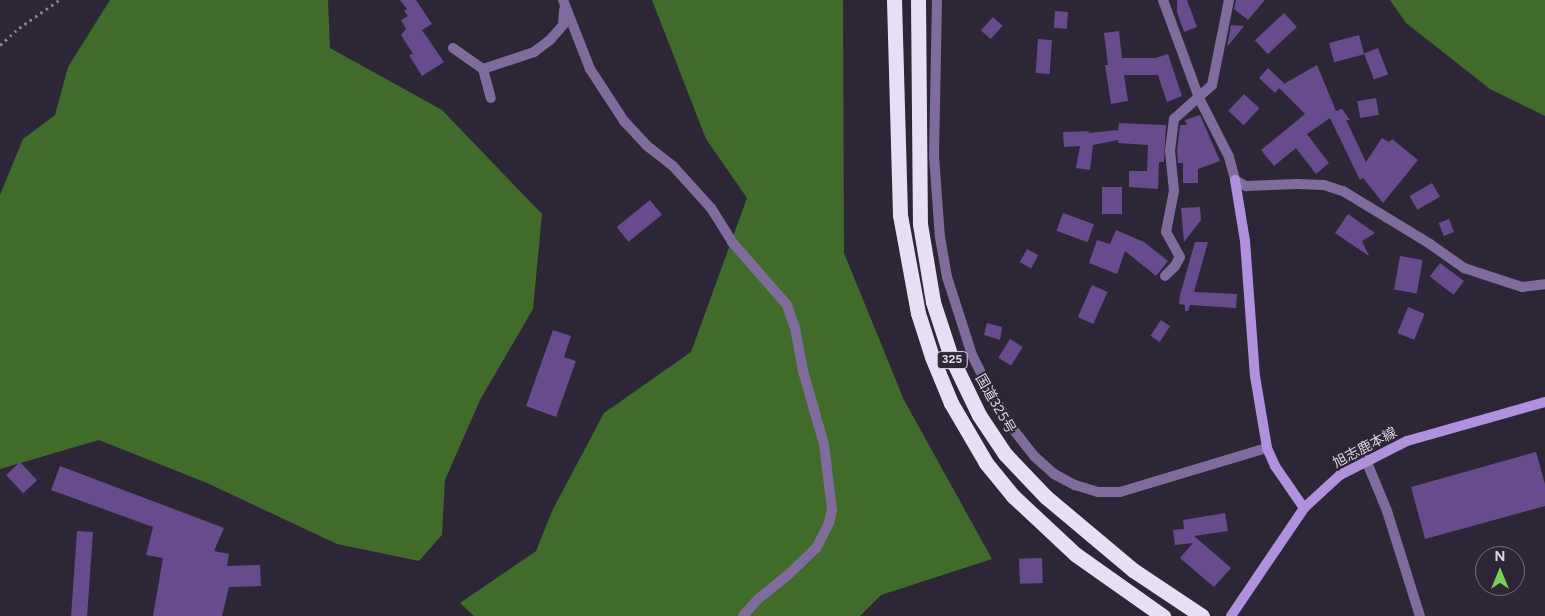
<!DOCTYPE html>
<meta charset="utf-8">
<style>
body{margin:0}
#map{position:relative;width:1545px;height:616px;overflow:hidden;background:#2d2637;font-family:Figtree,"Noto Sans JP",sans-serif}
div>[style]{position:absolute}
[style*='--x']{left:calc(var(--x)*1px);top:calc(var(--y)*1px);width:calc(var(--w)*1px);rotate:calc(var(--a)*1deg)}
.forest>*{inset:0;background:#406b2a}
.building>*{inset:0;background:#684b8c;transform-origin:0 0}
.path>*{height:2.5px;margin-top:-1.25px;transform-origin:0;background:repeating-linear-gradient(90deg,#86808e 0 2.5px,transparent 0 6.5px)}
.street>*{height:10px;margin:-5px;padding:0 5px;transform-origin:5px;border-radius:5px;background:#806c9c}
.secondary>*{height:10px;margin:-5px;padding:0 5px;transform-origin:5px;border-radius:5px;background:#b191dd}
.highway>*{height:15px;margin:-7.5px;padding:0 7.5px;transform-origin:7.5px;border-radius:7.5px;background:#e8dff6}
span{translate:-50% -50%;white-space:nowrap;text-align:center;line-height:1.15;-webkit-text-stroke:4px #2d2637;paint-order:stroke}
.shield-label span{padding:1px 4px;background:#2d2637;border:1px solid;border-radius:4px;-webkit-text-stroke-width:0}
.shield-label{font-size:12px;color:#dad6e1;font-weight:700}
.street-label{font-size:14px;color:#dad6e1}
.north{position:absolute;left:1475px;top:546px;width:50px;height:50px;box-sizing:border-box;background:#2d2637;border:1px solid #726c7b;border-radius:50%;rotate:0deg;font-size:14px;font-weight:700;line-height:20px;text-align:center;color:#dad6e1}
.north::after{content:'';display:block;margin:auto;width:18px;height:22px;background:#7dd154;clip-path:polygon(50% 0,100% 100%,50% 72%,0 100%)}
</style>
<div id="map">
<div class="forest">
<div style="clip-path:polygon(110px 0,328px 0,330px 48px,442px 110px,542px 214px,533px 309px,480px 400px,445px 480px,442px 535px,419px 561px,337px 544px,207px 483px,99px 440px,0 469px,0 195px,23px 139px,55px 115px,68px 67px)"></div>
<div style="clip-path:polygon(652px 0,843px 0,844px 253px,904px 400px,992px 559px,881px 595px,860px 616px,474px 616px,460px 603px,536px 551px,553px 509px,604px 413px,691px 352px,747px 198px,706px 139px)"></div>
<div style="clip-path:polygon(1390px 0,1545px 0,1545px 116px,1490px 89px,1406px 23px)"></div>
</div>
<div class="building">
<div style="clip-path:polygon(400px 0,416px 0,432px 24px,422px 30px,444px 62px,422px 76px,409px 55px,413px 54px,401px 35px,406px 29px,401px 20px,408px 16px,404px 11px,407px 9px)"></div>
<div style="clip-path:polygon(1177px 0,1187px 0,1197px 27px,1184px 32px,1177px 12px)"></div>
<div style="clip-path:polygon(1236px 0,1265px 0,1248px 20px,1234px 9px)"></div>
<div style="left:1055px;top:11px;width:13px;height:17px;rotate:4deg"></div>
<div style="left:1284px;top:13px;width:19px;height:40px;rotate:47deg"></div>
<div style="left:993px;top:17px;width:13px;height:18px;rotate:42deg"></div>
<div style="clip-path:polygon(1231px 25px,1244px 26px,1227px 47px)"></div>
<div style="clip-path:polygon(1119px 31px,1122px 58px,1156px 58px,1168px 54px,1182px 96px,1167px 102px,1158px 75px,1124px 75px,1128px 101px,1111px 104px,1105px 65px,1108px 65px,1104px 33px)"></div>
<div style="left:1359px;top:35px;width:20px;height:31px;rotate:75deg"></div>
<div style="left:1038px;top:39px;width:14px;height:34px;rotate:4deg"></div>
<div style="left:1378px;top:48px;width:28px;height:15px;rotate:69deg"></div>
<div style="clip-path:polygon(1317px 65px,1336px 111px,1342px 109px,1350px 120px,1346px 120px,1366px 162px,1382px 138px,1389px 142px,1392px 139px,1418px 160px,1383px 203px,1363px 178px,1360px 180px,1330px 118px,1307px 134px,1329px 163px,1316px 174px,1296px 148px,1274px 166px,1261px 150px,1305px 114px,1279px 88px,1275px 93px,1259px 78px,1268px 68px,1284px 83px,1282px 85px)"></div>
<div style="left:1244px;top:94px;width:21px;height:23px;rotate:43deg"></div>
<div style="left:1376px;top:98px;width:17px;height:19px;rotate:80deg"></div>
<div style="clip-path:polygon(1200px 115px,1220px 161px,1198px 169px,1198px 183px,1183px 183px,1183px 163px,1178px 163px,1177px 151px,1180px 125px,1187px 125px,1185px 120px)"></div>
<div style="clip-path:polygon(1119px 123px,1166px 125px,1164px 162px,1159px 162px,1158px 189px,1129px 187px,1129px 171px,1147px 171px,1148px 145px,1118px 143px,1118px 140px,1093px 145px,1090px 170px,1076px 168px,1080px 146px,1064px 147px,1063px 132px,1089px 131px,1088px 133px,1118px 130px)"></div>
<div style="left:1432px;top:183px;width:16px;height:26px;rotate:60deg"></div>
<div style="left:1102px;top:187px;width:20px;height:27px"></div>
<div style="left:650px;top:200px;width:19px;height:43px;rotate:51deg"></div>
<div style="clip-path:polygon(1200px 207px,1201px 220px,1184px 242px,1181px 208px)"></div>
<div style="left:1063px;top:213px;width:33px;height:19px;rotate:20deg"></div>
<div style="clip-path:polygon(1348px 214px,1375px 233px,1362px 241px,1369px 256px,1335px 233px)"></div>
<div style="left:1449px;top:219px;width:14px;height:11px;rotate:69deg"></div>
<div style="clip-path:polygon(1116px 230px,1144px 242px,1168px 261px,1156px 276px,1125px 251px,1117px 274px,1089px 263px,1097px 240px,1110px 244px)"></div>
<div style="clip-path:polygon(1195px 242px,1208px 242px,1194px 292px,1237px 294px,1236px 308px,1190px 305px,1188px 311px,1185px 311px,1185px 305px,1179px 304px,1180px 295px)"></div>
<div style="left:1027px;top:249px;width:13px;height:15px;rotate:29deg"></div>
<div style="left:1400px;top:256px;width:23px;height:34px;rotate:10deg"></div>
<div style="left:1440px;top:263px;width:30px;height:17px;rotate:37deg"></div>
<div style="left:1092px;top:285px;width:17px;height:35px;rotate:24deg"></div>
<div style="left:1408px;top:307px;width:18px;height:28px;rotate:22deg"></div>
<div style="left:1161px;top:320px;width:11px;height:19px;rotate:34deg"></div>
<div style="clip-path:polygon(987px 323px,1002px 327px,1000px 340px,984px 335px)"></div>
<div style="clip-path:polygon(553px 330px,571px 336px,564px 357px,576px 361px,556px 417px,526px 406px)"></div>
<div style="left:1010px;top:339px;width:15px;height:22px;rotate:32deg"></div>
<div style="clip-path:polygon(1536px 452px,1545px 484px,1545px 506px,1425px 539px,1411px 487px)"></div>
<div style="left:20px;top:462px;width:25px;height:19px;rotate:47deg"></div>
<div style="clip-path:polygon(60px 466px,224px 528px,214px 551px,229px 554px,227px 566px,260px 565px,261px 586px,229px 587px,222px 616px,153px 616px,163px 558px,146px 555px,153px 527px,51px 490px)"></div>
<div style="clip-path:polygon(1225px 513px,1228px 531px,1194px 536px,1231px 568px,1214px 587px,1180px 558px,1193px 543px,1175px 545px,1173px 530px,1184px 529px,1183px 520px)"></div>
<div style="left:77px;top:531px;width:16px;height:85px;rotate:4deg"></div>
<div style="left:1042px;top:558px;width:25px;height:23px;rotate:88deg"></div>
</div>
<div class="path">
<div style="--x:0;--y:45;--w:25;--a:-42"></div>
<div style="--x:19;--y:28;--w:49;--a:-35"></div>
</div>
<div class="street">
<div style="--x:563;--y:0;--w:74;--a:68.6"></div>
<div style="--x:590;--y:69;--w:62;--a:56.8"></div>
<div style="--x:624;--y:121;--w:33;--a:47"></div>
<div style="--x:646;--y:145;--w:34;--a:38"></div>
<div style="--x:673;--y:166;--w:57;--a:47.9"></div>
<div style="--x:711;--y:208;--w:40;--a:58"></div>
<div style="--x:732;--y:242;--w:84;--a:48.9"></div>
<div style="--x:787;--y:305;--w:24;--a:71"></div>
<div style="--x:795;--y:328;--w:44;--a:79.5"></div>
<div style="--x:803;--y:371;--w:76;--a:74"></div>
<div style="--x:824;--y:444;--w:66;--a:83.1"></div>
<div style="--x:832;--y:510;--w:13;--a:103"></div>
<div style="--x:829;--y:523;--w:28;--a:117"></div>
<div style="--x:816;--y:548;--w:37;--a:136"></div>
<div style="--x:789;--y:574;--w:38;--a:141"></div>
<div style="--x:759;--y:598;--w:24;--a:132"></div>
<div style="--x:937;--y:0;--w:156;--a:91.1"></div>
<div style="--x:934;--y:156;--w:81;--a:85.8"></div>
<div style="--x:940;--y:237;--w:41;--a:80.1"></div>
<div style="--x:947;--y:277;--w:82;--a:72.2"></div>
<div style="--x:972;--y:355;--w:40;--a:63.4"></div>
<div style="--x:990;--y:391;--w:44;--a:58.8"></div>
<div style="--x:1013;--y:429;--w:34;--a:52"></div>
<div style="--x:1034;--y:456;--w:27;--a:42"></div>
<div style="--x:1054;--y:474;--w:24;--a:28"></div>
<div style="--x:1075;--y:485;--w:24;--a:17"></div>
<div style="--x:1098;--y:492;--w:22;--a:0"></div>
<div style="--x:1120;--y:492;--w:153;--a:-16.7"></div>
<div style="--x:1163;--y:0;--w:104;--a:69.8"></div>
<div style="--x:1199;--y:98;--w:66;--a:63"></div>
<div style="--x:1229;--y:157;--w:24;--a:75"></div>
<div style="--x:1235;--y:180;--w:13;--a:29"></div>
<div style="--x:1246;--y:186;--w:51;--a:-2.2"></div>
<div style="--x:1297;--y:184;--w:27;--a:2"></div>
<div style="--x:1324;--y:185;--w:20;--a:18"></div>
<div style="--x:1343;--y:191;--w:102;--a:31.3"></div>
<div style="--x:1430;--y:244;--w:42;--a:35.2"></div>
<div style="--x:1464;--y:268;--w:61;--a:18.1"></div>
<div style="--x:1522;--y:287;--w:23;--a:-7"></div>
<div style="--x:453;--y:48;--w:37;--a:35"></div>
<div style="--x:483;--y:69;--w:30;--a:75"></div>
<div style="--x:483;--y:69;--w:54;--a:-18.4"></div>
<div style="--x:534;--y:52;--w:20;--a:-37"></div>
<div style="--x:550;--y:40;--w:20;--a:-49"></div>
<div style="--x:563;--y:25;--w:15;--a:-86"></div>
<div style="--x:1165;--y:276;--w:14;--a:-45"></div>
<div style="--x:1175;--y:266;--w:10;--a:-61"></div>
<div style="--x:1180;--y:257;--w:29;--a:-119"></div>
<div style="--x:1166;--y:232;--w:42;--a:-79"></div>
<div style="--x:1174;--y:191;--w:40;--a:-95.7"></div>
<div style="--x:1170;--y:151;--w:32;--a:-83"></div>
<div style="--x:1174;--y:119;--w:51;--a:-41.8"></div>
<div style="--x:1212;--y:85;--w:87;--a:-78.7"></div>
<div style="--x:1366;--y:460;--w:55;--a:67.6"></div>
<div style="--x:1387;--y:511;--w:110;--a:72.6"></div>
</div>
<div class="secondary">
<div style="--x:1235;--y:180;--w:62;--a:80.7"></div>
<div style="--x:1245;--y:241;--w:135;--a:85.8"></div>
<div style="--x:1255;--y:376;--w:73;--a:80.5"></div>
<div style="--x:1267;--y:448;--w:20;--a:66"></div>
<div style="--x:1275;--y:466;--w:51;--a:55.4"></div>
<div style="--x:1231;--y:616;--w:130;--a:-55.9"></div>
<div style="--x:1304;--y:508;--w:49;--a:-42.5"></div>
<div style="--x:1340;--y:475;--w:75;--a:-26.9"></div>
<div style="--x:1407;--y:441;--w:143;--a:-15.8"></div>
</div>
<div class="highway">
<div style="--x:894;--y:0;--w:215;--a:88.4"></div>
<div style="--x:900;--y:215;--w:100;--a:79.6"></div>
<div style="--x:918;--y:313;--w:46;--a:72.3"></div>
<div style="--x:932;--y:357;--w:50;--a:67.6"></div>
<div style="--x:951;--y:403;--w:69;--a:59.7"></div>
<div style="--x:986;--y:463;--w:43;--a:50.7"></div>
<div style="--x:1013;--y:496;--w:85;--a:43.1"></div>
<div style="--x:1075;--y:554;--w:108;--a:35.2"></div>
<div style="--x:918;--y:0;--w:224;--a:89.5"></div>
<div style="--x:920;--y:224;--w:79;--a:80.5"></div>
<div style="--x:933;--y:302;--w:58;--a:71.9"></div>
<div style="--x:951;--y:357;--w:64;--a:64.2"></div>
<div style="--x:979;--y:415;--w:47;--a:56.3"></div>
<div style="--x:1005;--y:454;--w:59;--a:46.4"></div>
<div style="--x:1046;--y:497;--w:114;--a:40"></div>
<div style="--x:1133;--y:570;--w:83;--a:33.7"></div>
</div>
<div class="shield-label">
<span style="left:952px;top:360px">325</span>
</div>
<div class="street-label">
<span style="left:995px;top:404px;rotate:60deg">国道325号</span>
<span style="left:1365px;top:448px;rotate:-28deg">旭志鹿本線</span>
</div>
<div class="north">N</div>
</div>
